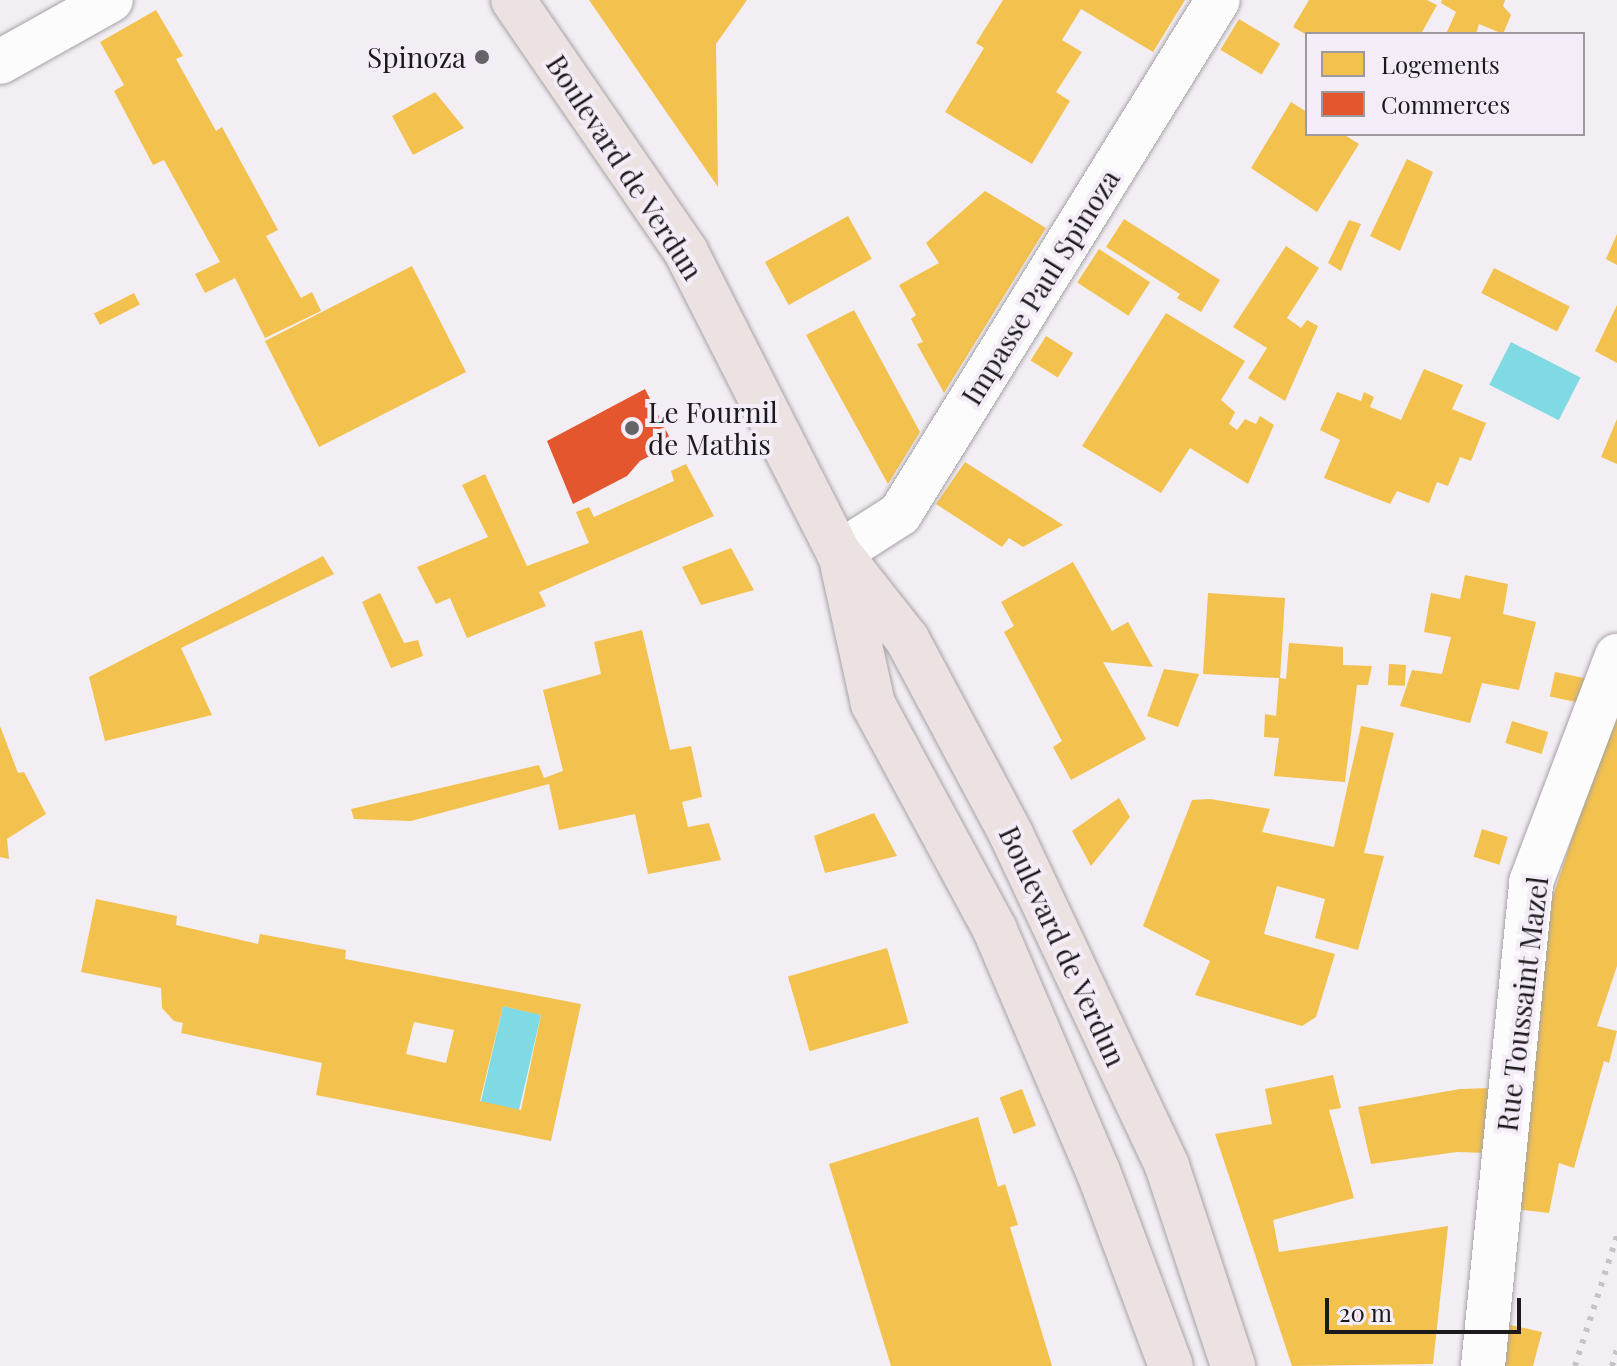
<!DOCTYPE html>
<style>
body{margin:0}
#map{position:relative;width:1617px;height:1366px;overflow:hidden;background:#f3eef4;font-family:"Playfair Display",serif}
div>[style]{position:absolute}
[style*='--x']{left:calc(var(--x)*1px);top:calc(var(--y)*1px);width:calc(var(--w)*1px);rotate:calc(var(--a)*1deg)}
.water>*{inset:0;background:#80dae4;transform-origin:0 0}
.homes>*{inset:0;background:#f2c14e;transform-origin:0 0}
.shops>*{inset:0;background:#e4572e}
.roads{filter:drop-shadow(0 0 2px #a5a2a6) drop-shadow(0 0 2px #a5a2a6)}
.minor>*{height:44px;margin:-22px;padding:0 22px;transform-origin:22px;border-radius:22px;background:#fdfcfd}
.major>*{height:44px;margin:-22px;padding:0 22px;transform-origin:22px;border-radius:22px;background:#ece2e2}
.rail>*{height:6px;margin-top:-3px;transform-origin:0;background:repeating-linear-gradient(90deg,#c5c4c5 0 4px,transparent 0 12px)}
.dots>*{width:22px;height:22px;translate:-50% -50%;box-sizing:border-box;border:4px solid #f4ecf6;border-radius:50%}
span{translate:-50% -50%;white-space:nowrap;text-align:center;line-height:1.15;-webkit-text-stroke:8px #f4ecf6;paint-order:stroke}
.poi-label{font-size:28px;color:#1c191d}
.right{translate:-100% -50%;text-align:right}
.left{translate:0 -50%;text-align:left}
.street-label{font-size:28px;color:#1c191d}
.legend{position:absolute;left:1305px;top:32px;width:280px;height:104px;box-sizing:border-box;background:#f4ecf6;border:2px solid #9e989f;margin:0;padding:10px 14px;list-style:none;font-size:24px;color:#1c191d}
.legend li{display:flex;align-items:center;gap:16px;height:40px}
.legend b{width:40px;border:2px solid #9e989f}
.scale{position:absolute;left:1325px;top:1298px;width:196px;height:36px;box-sizing:border-box;border:4px solid #1c191d;border-top:0;padding-left:10px;font-size:24px;line-height:28px;white-space:nowrap;color:#1c191d;-webkit-text-stroke:6px #f4ecf6;paint-order:stroke}
</style>
<div id="map">
<div class="water">
<div style="left:1511px;top:342px;width:78px;height:48px;rotate:27deg"></div>
<div style="left:503px;top:1006px;width:39px;height:98px;rotate:13deg"></div>
</div>
<div class="homes">
<div style="clip-path:polygon(589px 0,747px 0,716px 44px,718px 187px)"></div>
<div style="clip-path:polygon(1003px 0,1185px 0,1153px 52px,1081px 9px,1062px 40px,1082px 52px,1056px 92px,1070px 101px,1032px 164px,945px 112px,984px 48px,976px 43px)"></div>
<div style="clip-path:polygon(1309px 0,1427px 0,1437px 5px,1421px 34px,1307px 35px,1293px 27px)"></div>
<div style="clip-path:polygon(1442px 0,1505px 0,1503px 6px,1511px 15px,1503px 34px,1479px 24px,1476px 34px,1446px 34px,1456px 12px,1441px 3px)"></div>
<div style="clip-path:polygon(156px 10px,183px 56px,176px 59px,216px 131px,222px 127px,278px 230px,266px 236px,301px 298px,312px 292px,321px 311px,265px 338px,235px 278px,205px 293px,195px 274px,220px 262px,164px 160px,153px 165px,114px 91px,124px 85px,100px 42px)"></div>
<div style="left:1239px;top:19px;width:48px;height:36px;rotate:31deg"></div>
<div style="clip-path:polygon(435px 92px,464px 128px,413px 155px,392px 116px)"></div>
<div style="clip-path:polygon(1291px 102px,1307px 112px,1307px 134px,1343px 134px,1359px 144px,1317px 212px,1251px 168px)"></div>
<div style="clip-path:polygon(1407px 159px,1433px 172px,1400px 251px,1370px 236px)"></div>
<div style="clip-path:polygon(985px 191px,1046px 228px,944px 393px,917px 344px,923px 342px,911px 319px,916px 315px,899px 285px,939px 263px,926px 243px)"></div>
<div style="left:848px;top:216px;width:49px;height:95px;rotate:61deg"></div>
<div style="clip-path:polygon(1124px 219px,1220px 280px,1201px 312px,1177px 298px,1180px 294px,1106px 247px)"></div>
<div style="clip-path:polygon(1349px 220px,1361px 224px,1341px 271px,1328px 263px)"></div>
<div style="clip-path:polygon(1617px 234px,1617px 265px,1606px 259px)"></div>
<div style="clip-path:polygon(1286px 246px,1319px 268px,1287px 318px,1301px 328px,1307px 320px,1318px 326px,1285px 401px,1248px 378px,1267px 348px,1233px 327px)"></div>
<div style="left:1099px;top:249px;width:61px;height:40px;rotate:33deg"></div>
<div style="left:412px;top:266px;width:119px;height:165px;rotate:63deg"></div>
<div style="left:1494px;top:268px;width:85px;height:28px;rotate:27deg"></div>
<div style="left:134px;top:293px;width:13px;height:45px;rotate:63deg"></div>
<div style="clip-path:polygon(1617px 305px,1617px 363px,1595px 351px)"></div>
<div style="clip-path:polygon(854px 310px,920px 432px,888px 484px,806px 335px)"></div>
<div style="clip-path:polygon(1166px 313px,1245px 361px,1221px 400px,1235px 412px,1229px 424px,1237px 430px,1245px 419px,1256px 424px,1260px 416px,1274px 425px,1248px 484px,1190px 448px,1161px 493px,1082px 446px)"></div>
<div style="left:1046px;top:336px;width:32px;height:29px;rotate:32deg"></div>
<div style="clip-path:polygon(1424px 369px,1463px 385px,1452px 409px,1486px 423px,1471px 461px,1460px 457px,1448px 486px,1437px 482px,1429px 503px,1397px 491px,1390px 504px,1324px 478px,1340px 440px,1320px 430px,1337px 392px,1361px 401px,1364px 392px,1374px 397px,1370px 407px,1401px 420px)"></div>
<div style="clip-path:polygon(1617px 419px,1617px 464px,1601px 457px)"></div>
<div style="clip-path:polygon(965px 462px,1063px 525px,1023px 547px,1009px 538px,1002px 547px,936px 504px)"></div>
<div style="clip-path:polygon(686px 464px,714px 516px,539px 592px,546px 606px,467px 638px,450px 598px,436px 604px,417px 567px,488px 537px,462px 485px,485px 474px,527px 566px,589px 543px,576px 512px,589px 507px,594px 517px,674px 481px,671px 471px)"></div>
<div style="clip-path:polygon(731px 548px,754px 590px,701px 605px,682px 567px)"></div>
<div style="clip-path:polygon(323px 556px,334px 574px,181px 648px,212px 715px,105px 741px,89px 677px)"></div>
<div style="clip-path:polygon(1073px 562px,1112px 631px,1128px 622px,1153px 667px,1103px 662px,1146px 739px,1071px 780px,1053px 747px,1062px 741px,1004px 632px,1014px 626px,1001px 602px)"></div>
<div style="clip-path:polygon(1465px 575px,1508px 584px,1503px 614px,1536px 622px,1519px 690px,1482px 683px,1470px 723px,1400px 706px,1412px 670px,1442px 674px,1451px 637px,1424px 632px,1431px 593px,1460px 599px)"></div>
<div style="clip-path:polygon(380px 593px,404px 643px,418px 640px,423px 656px,391px 668px,362px 602px)"></div>
<div style="clip-path:polygon(1208px 593px,1285px 598px,1280px 678px,1286px 679px,1289px 643px,1343px 647px,1343px 665px,1372px 666px,1368px 685px,1357px 685px,1345px 782px,1274px 776px,1279px 738px,1264px 737px,1265px 714px,1276px 716px,1279px 678px,1203px 674px)"></div>
<div style="clip-path:polygon(642px 630px,670px 750px,691px 746px,702px 797px,682px 802px,688px 827px,709px 823px,721px 860px,648px 874px,635px 814px,559px 830px,549px 784px,411px 821px,354px 819px,351px 809px,539px 765px,544px 778px,563px 771px,543px 690px,601px 674px,594px 642px)"></div>
<div style="left:1389px;top:664px;width:17px;height:21px;rotate:3deg"></div>
<div style="clip-path:polygon(1164px 669px,1199px 674px,1178px 727px,1147px 716px)"></div>
<div style="left:1555px;top:672px;width:33px;height:25px;rotate:12deg"></div>
<div style="clip-path:polygon(1617px 703px,1617px 966px,1597px 1026px,1617px 1031px,1609px 1063px,1604px 1061px,1574px 1168px,1559px 1163px,1549px 1213px,1515px 1209px,1552px 899px)"></div>
<div style="left:1512px;top:721px;width:38px;height:23px;rotate:17deg"></div>
<div style="clip-path:polygon(0 726px,18px 773px,24px 772px,46px 814px,7px 839px,9px 859px,0 857px)"></div>
<div style="clip-path:polygon(1361px 726px,1394px 733px,1364px 853px,1384px 856px,1358px 950px,1315px 938px,1325px 899px,1277px 886px,1264px 934px,1335px 954px,1316px 1017px,1302px 1026px,1195px 995px,1210px 961px,1143px 926px,1192px 800px,1210px 799px,1270px 809px,1262px 832px,1334px 847px)"></div>
<div style="clip-path:polygon(1119px 798px,1130px 817px,1091px 866px,1072px 831px)"></div>
<div style="clip-path:polygon(874px 813px,897px 856px,825px 873px,814px 836px)"></div>
<div style="left:1482px;top:829px;width:27px;height:29px;rotate:17deg"></div>
<div style="clip-path:polygon(evenodd,96px 899px,177px 916px,176px 925px,258px 944px,260px 934px,346px 950px,345px 959px,581px 1004px,551px 1141px,316px 1095px,322px 1063px,181px 1033px,183px 1023px,174px 1021px,162px 1008px,161px 988px,81px 972px,96px 899px,503px 1006px,541px 1015px,521px 1110px,480px 1101px,503px 1006px,96px 899px,414px 1022px,454px 1030px,446px 1063px,406px 1054px,414px 1022px)"></div>
<div style="left:887px;top:948px;width:78px;height:103px;rotate:74deg"></div>
<div style="clip-path:polygon(1333px 1075px,1341px 1108px,1329px 1110px,1354px 1198px,1273px 1220px,1279px 1252px,1448px 1226px,1433px 1364px,1292px 1366px,1215px 1134px,1272px 1124px,1265px 1089px)"></div>
<div style="clip-path:polygon(1490px 1088px,1486px 1153px,1457px 1152px,1371px 1164px,1358px 1107px,1460px 1089px)"></div>
<div style="left:1022px;top:1089px;width:39px;height:24px;rotate:69deg"></div>
<div style="clip-path:polygon(978px 1117px,998px 1187px,1005px 1184px,1018px 1225px,1010px 1227px,1052px 1366px,891px 1366px,829px 1164px)"></div>
<div style="clip-path:polygon(1506px 1324px,1542px 1332px,1533px 1366px,1502px 1366px)"></div>
</div>
<div class="shops">
<div style="clip-path:polygon(645px 389px,673px 444px,640px 461px,627px 476px,573px 504px,547px 441px)"></div>
</div>
<div class="roads">
<div class="minor">
<div style="--x:0;--y:62;--w:127;--a:-29.2"></div>
<div style="--x:839;--y:553;--w:72;--a:-32.6"></div>
<div style="--x:900;--y:514;--w:604;--a:-58.26"></div>
<div style="--x:1483;--y:1366;--w:486;--a:-84.3"></div>
<div style="--x:1531;--y:882;--w:242;--a:-69.2"></div>
</div>
<div class="major">
<div style="--x:513;--y:0;--w:306;--a:55.5"></div>
<div style="--x:686;--y:252;--w:338;--a:63.1"></div>
<div style="--x:839;--y:553;--w:110;--a:51.7"></div>
<div style="--x:907;--y:639;--w:221;--a:61.9"></div>
<div style="--x:1011;--y:834;--w:367;--a:64.8"></div>
<div style="--x:1167;--y:1166;--w:211;--a:71.7"></div>
<div style="--x:842;--y:563;--w:144;--a:77.6"></div>
<div style="--x:873;--y:704;--w:257;--a:61.6"></div>
<div style="--x:995;--y:930;--w:262;--a:66.9"></div>
<div style="--x:1098;--y:1171;--w:208;--a:69.5"></div>
</div>
</div>
<div class="rail">
<div style="--x:1575;--y:1366;--w:137;--a:-72.1"></div>
<div style="--x:1612;--y:1366;--w:17;--a:-73"></div>
</div>
<div class="dots">
<div style="left:482px;top:57px;background:#676468"></div>
<div style="left:632px;top:428px;background:#676468"></div>
</div>
<div class="poi-label">
<span class="right" style="left:466px;top:57px">Spinoza</span>
<span class="left" style="left:648px;top:428px">Le Fournil<br>de Mathis</span>
</div>
<div class="street-label">
<span style="left:625px;top:167px;rotate:57deg">Boulevard de Verdun</span>
<span style="left:1040px;top:287px;rotate:-58deg">Impasse Paul Spinoza</span>
<span style="left:1063px;top:946px;rotate:65deg">Boulevard de Verdun</span>
<span style="left:1522px;top:1004px;rotate:-83deg">Rue Toussaint Mazel</span>
</div>
<ul class="legend">
<li><b style="height:22px;background:#f2c14e"></b>Logements</li>
<li><b style="height:22px;background:#e4572e"></b>Commerces</li>
</ul>
<div class="scale">20 m</div>
</div>
